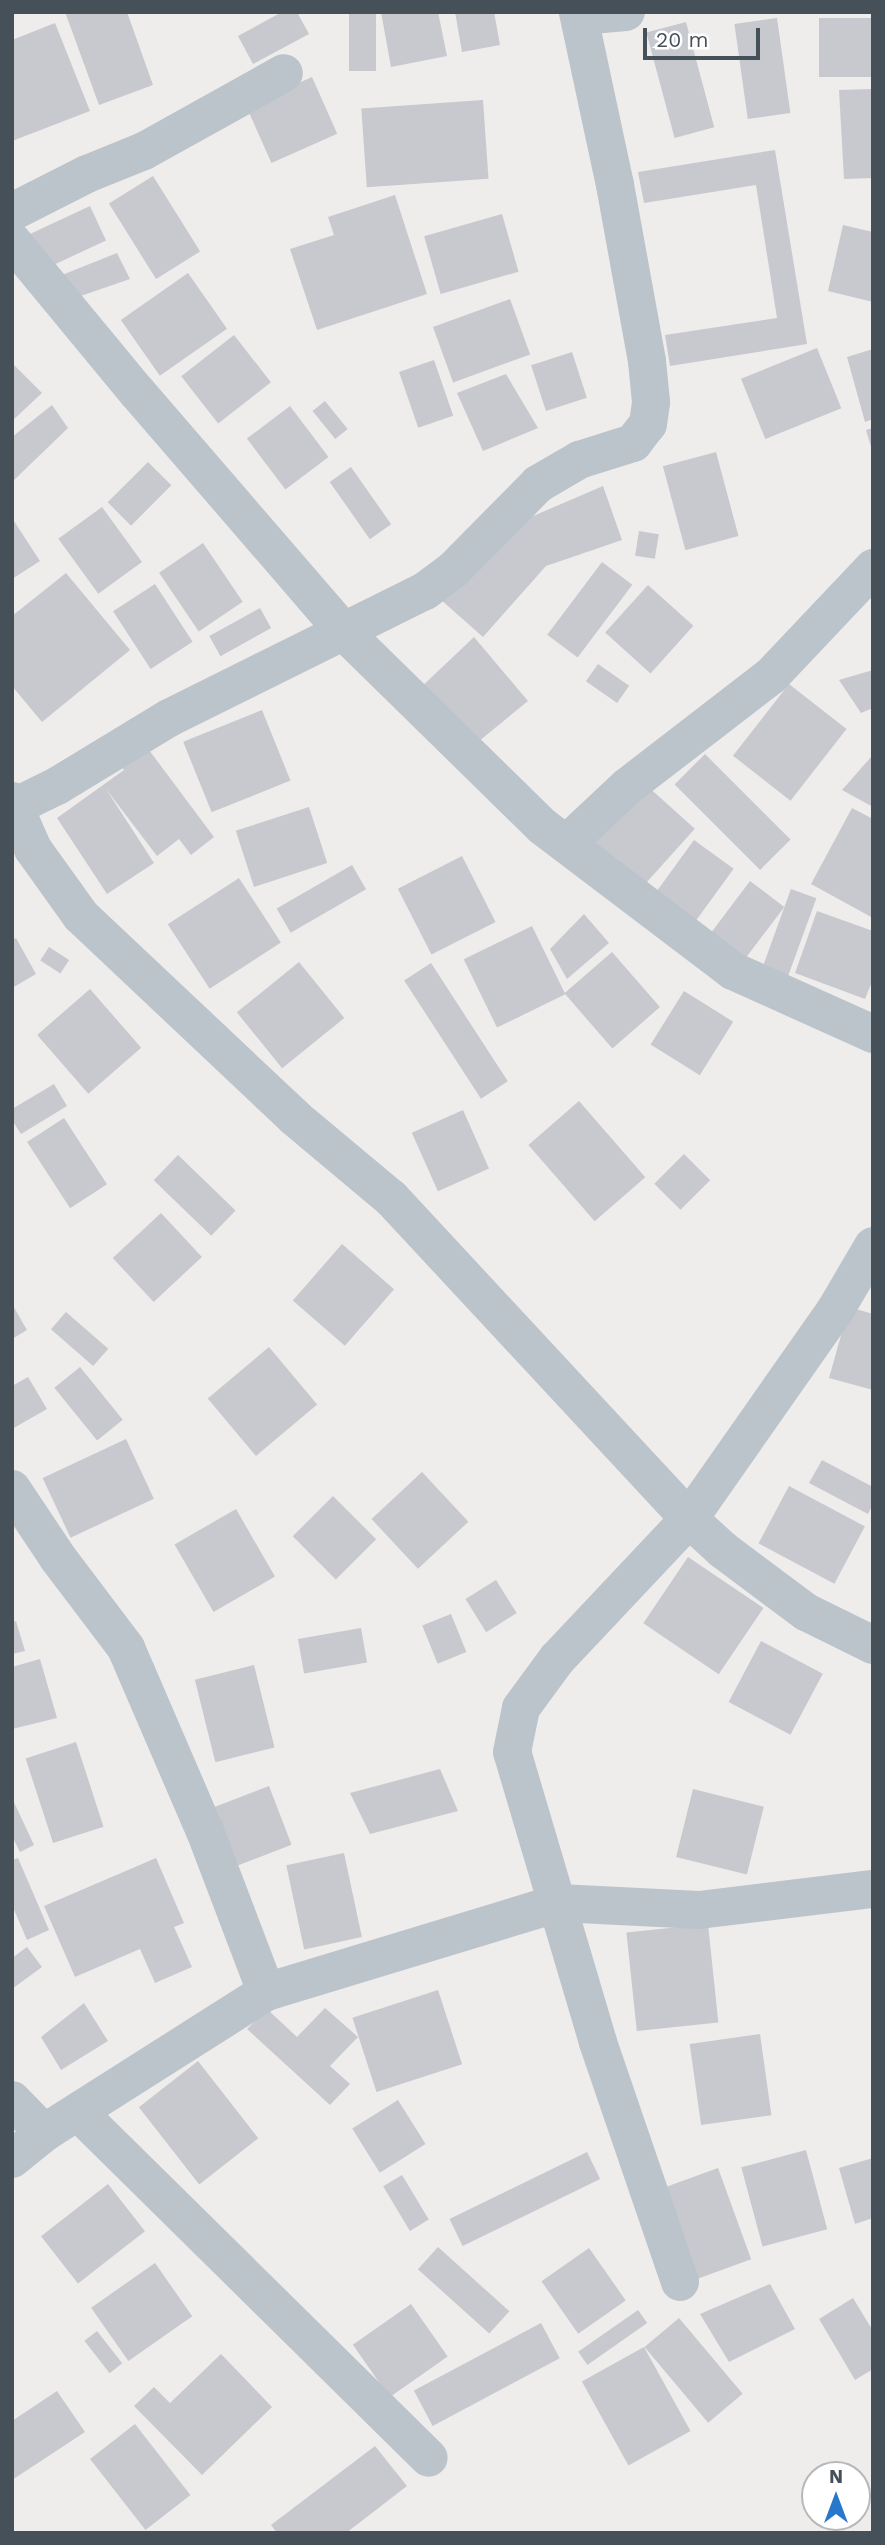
<!DOCTYPE html>
<style>
body{margin:0}
#map{position:relative;width:885px;height:2545px;overflow:hidden;background:#efecec;font-family:"Work Sans",sans-serif}
div>[style]{position:absolute}
[style*='--x']{left:calc(var(--x)*1px);top:calc(var(--y)*1px);width:calc(var(--w)*1px);rotate:calc(var(--a)*1deg)}
.building>*{inset:0;background:#c7c9cf;transform-origin:0 0}
.minor>*{height:38px;margin:-19px;padding:0 19px;transform-origin:19px;border-radius:19px;background:#bbc4ca}
span{translate:-50% -50%;white-space:nowrap;text-align:center;line-height:1.15;-webkit-text-stroke:5px #fff;paint-order:stroke}
.frame{position:absolute;inset:0;border:14px solid #465058;pointer-events:none}
.north{position:absolute;left:801px;top:2461px;width:70px;height:70px;box-sizing:border-box;background:#fff;border:2px solid #b5b9bc;border-radius:50%;rotate:0deg;font-size:19px;font-weight:700;line-height:28px;text-align:center;color:#465058}
.north::after{content:'';display:block;margin:auto;width:24px;height:32px;background:#2777cd;clip-path:polygon(50% 0,100% 100%,50% 72%,0 100%)}
.scale{position:absolute;left:643px;top:28px;width:117px;height:32px;box-sizing:border-box;border:4px solid #465058;border-top:0;padding-left:9px;font-size:21px;line-height:24px;white-space:nowrap;color:#465058;-webkit-text-stroke:5px #fff;paint-order:stroke}
</style>
<div id="map">
<div class="building">
<div style="clip-path:polygon(65px 12px,127px 12px,153px 85px,99px 105px)"></div>
<div style="clip-path:polygon(282px 12px,297px 12px,309px 34px,253px 64px,238px 36px)"></div>
<div style="left:349px;top:12px;width:27px;height:59px"></div>
<div style="clip-path:polygon(381px 12px,438px 12px,447px 56px,391px 67px)"></div>
<div style="clip-path:polygon(455px 12px,494px 12px,500px 45px,462px 52px)"></div>
<div style="left:777px;top:18px;width:96px;height:43px;rotate:82deg"></div>
<div style="left:873px;top:18px;width:59px;height:54px;rotate:90deg"></div>
<div style="left:686px;top:22px;width:109px;height:41px;rotate:75deg"></div>
<div style="clip-path:polygon(55px 23px,90px 111px,12px 141px,12px 40px)"></div>
<div style="left:312px;top:77px;width:62px;height:72px;rotate:66deg"></div>
<div style="clip-path:polygon(873px 89px,873px 178px,844px 179px,839px 90px)"></div>
<div style="left:483px;top:100px;width:79px;height:122px;rotate:86deg"></div>
<div style="clip-path:polygon(775px 150px,807px 344px,670px 366px,665px 335px,777px 318px,756px 185px,644px 203px,638px 172px)"></div>
<div style="left:153px;top:176px;width:89px;height:52px;rotate:58deg"></div>
<div style="clip-path:polygon(395px 195px,427px 294px,317px 330px,290px 249px,334px 235px,328px 217px)"></div>
<div style="left:90px;top:206px;width:38px;height:71px;rotate:65deg"></div>
<div style="left:502px;top:214px;width:60px;height:81px;rotate:74deg"></div>
<div style="clip-path:polygon(843px 225px,873px 232px,873px 302px,828px 291px)"></div>
<div style="clip-path:polygon(117px 253px,130px 279px,72px 299px,52px 279px)"></div>
<div style="left:188px;top:273px;width:68px;height:82px;rotate:55deg"></div>
<div style="left:510px;top:299px;width:59px;height:82px;rotate:70deg"></div>
<div style="left:234px;top:335px;width:60px;height:67px;rotate:52deg"></div>
<div style="left:817px;top:348px;width:65px;height:82px;rotate:68deg"></div>
<div style="clip-path:polygon(873px 349px,873px 419px,865px 422px,847px 357px)"></div>
<div style="left:572px;top:352px;width:48px;height:43px;rotate:72deg"></div>
<div style="left:434px;top:360px;width:59px;height:37px;rotate:71deg"></div>
<div style="clip-path:polygon(12px 363px,42px 393px,12px 421px)"></div>
<div style="clip-path:polygon(506px 374px,538px 428px,483px 451px,457px 393px)"></div>
<div style="left:325px;top:401px;width:36px;height:16px;rotate:51deg"></div>
<div style="clip-path:polygon(52px 405px,68px 428px,12px 482px,12px 437px)"></div>
<div style="left:290px;top:406px;width:64px;height:54px;rotate:53deg"></div>
<div style="clip-path:polygon(873px 428px,873px 450px,872px 450px,866px 430px)"></div>
<div style="left:716px;top:452px;width:87px;height:55px;rotate:75deg"></div>
<div style="left:148px;top:462px;width:33px;height:57px;rotate:45deg"></div>
<div style="left:351px;top:467px;width:70px;height:26px;rotate:55deg"></div>
<div style="clip-path:polygon(603px 486px,622px 540px,546px 566px,483px 637px,440px 599px,503px 529px)"></div>
<div style="left:102px;top:507px;width:68px;height:54px;rotate:54deg"></div>
<div style="clip-path:polygon(12px 518px,40px 561px,12px 579px)"></div>
<div style="left:639px;top:531px;width:20px;height:25px;rotate:9deg"></div>
<div style="left:203px;top:543px;width:71px;height:53px;rotate:56deg"></div>
<div style="left:602px;top:562px;width:38px;height:91px;rotate:37deg"></div>
<div style="clip-path:polygon(66px 573px,130px 650px,42px 722px,12px 686px,12px 616px)"></div>
<div style="left:155px;top:584px;width:69px;height:50px;rotate:57deg"></div>
<div style="left:648px;top:585px;width:61px;height:64px;rotate:42deg"></div>
<div style="left:260px;top:608px;width:23px;height:58px;rotate:61deg"></div>
<div style="clip-path:polygon(474px 637px,528px 701px,473px 746px,416px 692px)"></div>
<div style="left:598px;top:664px;width:38px;height:21px;rotate:35deg"></div>
<div style="clip-path:polygon(873px 670px,873px 708px,861px 713px,839px 680px)"></div>
<div style="left:789px;top:684px;width:73px;height:91px;rotate:38deg"></div>
<div style="left:262px;top:710px;width:76px;height:85px;rotate:68deg"></div>
<div style="clip-path:polygon(143px 742px,214px 837px,191px 855px,179px 839px,157px 856px,106px 789px,154px 863px,107px 894px,57px 818px,124px 770px,117px 761px)"></div>
<div style="left:705px;top:754px;width:121px;height:43px;rotate:45deg"></div>
<div style="clip-path:polygon(871px 757px,873px 758px,873px 807px,842px 790px)"></div>
<div style="left:645px;top:784px;width:67px;height:84px;rotate:42deg"></div>
<div style="left:309px;top:807px;width:59px;height:77px;rotate:72deg"></div>
<div style="clip-path:polygon(852px 808px,873px 819px,873px 918px,811px 884px)"></div>
<div style="left:694px;top:840px;width:49px;height:68px;rotate:36deg"></div>
<div style="left:462px;top:856px;width:74px;height:72px;rotate:63deg"></div>
<div style="left:352px;top:865px;width:28px;height:87px;rotate:60deg"></div>
<div style="left:239px;top:878px;width:77px;height:85px;rotate:57deg"></div>
<div style="left:750px;top:881px;width:43px;height:66px;rotate:37deg"></div>
<div style="left:791px;top:889px;width:27px;height:93px;rotate:20deg"></div>
<div style="clip-path:polygon(817px 911px,873px 931px,873px 979px,865px 999px,795px 973px)"></div>
<div style="clip-path:polygon(584px 914px,609px 943px,567px 979px,550px 949px)"></div>
<div style="left:532px;top:926px;width:76px;height:76px;rotate:64deg"></div>
<div style="clip-path:polygon(16px 938px,36px 974px,12px 988px,12px 940px)"></div>
<div style="left:49px;top:947px;width:24px;height:16px;rotate:33deg"></div>
<div style="left:612px;top:952px;width:73px;height:63px;rotate:49deg"></div>
<div style="left:299px;top:962px;width:72px;height:80px;rotate:51deg"></div>
<div style="left:431px;top:963px;width:141px;height:32px;rotate:57deg"></div>
<div style="left:90px;top:989px;width:78px;height:70px;rotate:49deg"></div>
<div style="left:684px;top:991px;width:58px;height:63px;rotate:32deg"></div>
<div style="clip-path:polygon(54px 1084px,67px 1106px,21px 1134px,12px 1120px,12px 1109px)"></div>
<div style="left:579px;top:1101px;width:101px;height:67px;rotate:49deg"></div>
<div style="left:463px;top:1110px;width:64px;height:56px;rotate:66deg"></div>
<div style="left:64px;top:1118px;width:79px;height:44px;rotate:57deg"></div>
<div style="left:684px;top:1154px;width:37px;height:42px;rotate:45deg"></div>
<div style="left:178px;top:1155px;width:80px;height:35px;rotate:44deg"></div>
<div style="left:161px;top:1213px;width:60px;height:66px;rotate:47deg"></div>
<div style="left:342px;top:1244px;width:69px;height:75px;rotate:41deg"></div>
<div style="clip-path:polygon(12px 1304px,27px 1330px,12px 1339px)"></div>
<div style="clip-path:polygon(849px 1307px,873px 1314px,873px 1390px,829px 1378px)"></div>
<div style="left:66px;top:1312px;width:56px;height:23px;rotate:41deg"></div>
<div style="left:269px;top:1347px;width:75px;height:80px;rotate:50deg"></div>
<div style="left:80px;top:1367px;width:68px;height:33px;rotate:51deg"></div>
<div style="clip-path:polygon(28px 1377px,47px 1409px,12px 1429px,12px 1386px)"></div>
<div style="left:126px;top:1439px;width:66px;height:92px;rotate:65deg"></div>
<div style="clip-path:polygon(822px 1460px,873px 1487px,873px 1504px,868px 1514px,809px 1483px)"></div>
<div style="left:422px;top:1472px;width:68px;height:69px;rotate:47deg"></div>
<div style="left:789px;top:1486px;width:86px;height:65px;rotate:28deg"></div>
<div style="left:333px;top:1496px;width:61px;height:57px;rotate:45deg"></div>
<div style="left:236px;top:1509px;width:78px;height:71px;rotate:60deg"></div>
<div style="left:688px;top:1557px;width:91px;height:80px;rotate:34deg"></div>
<div style="left:496px;top:1580px;width:39px;height:36px;rotate:58deg"></div>
<div style="left:451px;top:1614px;width:41px;height:31px;rotate:68deg"></div>
<div style="clip-path:polygon(16px 1621px,25px 1651px,12px 1654px,12px 1622px)"></div>
<div style="left:361px;top:1628px;width:35px;height:64px;rotate:80deg"></div>
<div style="left:761px;top:1641px;width:70px;height:69px;rotate:28deg"></div>
<div style="clip-path:polygon(40px 1659px,57px 1718px,12px 1729px,12px 1667px)"></div>
<div style="left:254px;top:1665px;width:85px;height:61px;rotate:76deg"></div>
<div style="left:76px;top:1742px;width:89px;height:53px;rotate:72deg"></div>
<div style="clip-path:polygon(440px 1769px,458px 1811px,370px 1834px,350px 1793px)"></div>
<div style="left:269px;top:1786px;width:63px;height:64px;rotate:69deg"></div>
<div style="left:693px;top:1789px;width:73px;height:70px;rotate:14deg"></div>
<div style="clip-path:polygon(12px 1798px,34px 1845px,20px 1852px,12px 1836px)"></div>
<div style="left:344px;top:1853px;width:86px;height:59px;rotate:78deg"></div>
<div style="clip-path:polygon(18px 1858px,49px 1930px,27px 1940px,12px 1905px,12px 1860px)"></div>
<div style="clip-path:polygon(156px 1858px,184px 1923px,174px 1927px,192px 1967px,155px 1983px,140px 1949px,75px 1977px,44px 1906px)"></div>
<div style="left:708px;top:1924px;width:99px;height:82px;rotate:84deg"></div>
<div style="clip-path:polygon(27px 1947px,42px 1967px,12px 1989px,12px 1958px)"></div>
<div style="left:438px;top:1990px;width:78px;height:90px;rotate:72deg"></div>
<div style="clip-path:polygon(84px 2003px,108px 2041px,61px 2070px,41px 2037px)"></div>
<div style="clip-path:polygon(325px 2008px,358px 2037px,330px 2066px,350px 2084px,330px 2105px,247px 2029px,267px 2009px,297px 2037px)"></div>
<div style="left:760px;top:2034px;width:82px;height:71px;rotate:82deg"></div>
<div style="left:198px;top:2061px;width:98px;height:75px;rotate:52deg"></div>
<div style="left:398px;top:2100px;width:52px;height:54px;rotate:58deg"></div>
<div style="left:806px;top:2150px;width:82px;height:67px;rotate:75deg"></div>
<div style="left:587px;top:2152px;width:30px;height:153px;rotate:64deg"></div>
<div style="clip-path:polygon(873px 2158px,873px 2218px,855px 2224px,839px 2168px)"></div>
<div style="left:718px;top:2168px;width:97px;height:60px;rotate:70deg"></div>
<div style="left:402px;top:2175px;width:52px;height:22px;rotate:59deg"></div>
<div style="left:108px;top:2184px;width:60px;height:85px;rotate:52deg"></div>
<div style="left:438px;top:2247px;width:96px;height:30px;rotate:42deg"></div>
<div style="left:589px;top:2248px;width:64px;height:58px;rotate:55deg"></div>
<div style="left:155px;top:2263px;width:65px;height:78px;rotate:55deg"></div>
<div style="clip-path:polygon(770px 2284px,795px 2329px,729px 2362px,700px 2314px)"></div>
<div style="clip-path:polygon(853px 2298px,873px 2331px,873px 2369px,855px 2380px,819px 2319px)"></div>
<div style="left:411px;top:2304px;width:64px;height:71px;rotate:55deg"></div>
<div style="left:638px;top:2310px;width:16px;height:73px;rotate:55deg"></div>
<div style="left:679px;top:2318px;width:99px;height:45px;rotate:50deg"></div>
<div style="left:541px;top:2323px;width:40px;height:144px;rotate:62deg"></div>
<div style="left:97px;top:2331px;width:41px;height:16px;rotate:52deg"></div>
<div style="left:644px;top:2347px;width:96px;height:71px;rotate:61deg"></div>
<div style="clip-path:polygon(221px 2354px,272px 2407px,202px 2475px,134px 2406px,154px 2387px,170px 2403px)"></div>
<div style="clip-path:polygon(57px 2391px,85px 2432px,12px 2480px,12px 2421px)"></div>
<div style="left:135px;top:2424px;width:90px;height:57px;rotate:52deg"></div>
<div style="clip-path:polygon(375px 2446px,407px 2486px,346px 2533px,277px 2533px,271px 2525px)"></div>
</div>
<div class="minor">
<div style="--x:580;--y:16;--w:46;--a:-5"></div>
<div style="--x:12;--y:212;--w:84;--a:-26.9"></div>
<div style="--x:87;--y:174;--w:61;--a:-22"></div>
<div style="--x:144;--y:151;--w:160;--a:-29.1"></div>
<div style="--x:12;--y:241;--w:196;--a:50.4"></div>
<div style="--x:137;--y:392;--w:316;--a:49.2"></div>
<div style="--x:343;--y:631;--w:279;--a:44.4"></div>
<div style="--x:542;--y:826;--w:240;--a:37.2"></div>
<div style="--x:733;--y:971;--w:154;--a:24.2"></div>
<div style="--x:12;--y:801;--w:52;--a:66.4"></div>
<div style="--x:33;--y:849;--w:82;--a:54.4"></div>
<div style="--x:81;--y:916;--w:293;--a:43.3"></div>
<div style="--x:294;--y:1117;--w:126;--a:39.9"></div>
<div style="--x:391;--y:1198;--w:438;--a:47.1"></div>
<div style="--x:689;--y:1519;--w:46;--a:42.4"></div>
<div style="--x:723;--y:1550;--w:104;--a:36.8"></div>
<div style="--x:806;--y:1612;--w:75;--a:26.2"></div>
<div style="--x:12;--y:808;--w:50;--a:-26.1"></div>
<div style="--x:57;--y:786;--w:131;--a:-31.3"></div>
<div style="--x:169;--y:718;--w:286;--a:-26.4"></div>
<div style="--x:425;--y:591;--w:36;--a:-37"></div>
<div style="--x:454;--y:569;--w:120;--a:-45.3"></div>
<div style="--x:538;--y:484;--w:48;--a:-30.3"></div>
<div style="--x:579;--y:460;--w:57;--a:-17.5"></div>
<div style="--x:633;--y:443;--w:24;--a:-52"></div>
<div style="--x:648;--y:424;--w:22;--a:-82"></div>
<div style="--x:651;--y:402;--w:41;--a:-95.6"></div>
<div style="--x:647;--y:361;--w:179;--a:-100.3"></div>
<div style="--x:615;--y:185;--w:177;--a:-102.1"></div>
<div style="--x:566;--y:844;--w:85;--a:-43.1"></div>
<div style="--x:628;--y:786;--w:180;--a:-37.6"></div>
<div style="--x:771;--y:676;--w:149;--a:-46.6"></div>
<div style="--x:12;--y:1489;--w:83;--a:56.3"></div>
<div style="--x:58;--y:1558;--w:113;--a:52.9"></div>
<div style="--x:126;--y:1648;--w:199;--a:66.7"></div>
<div style="--x:205;--y:1831;--w:172;--a:69.2"></div>
<div style="--x:12;--y:2100;--w:46;--a:45.9"></div>
<div style="--x:79;--y:2113;--w:491;--a:44.6"></div>
<div style="--x:12;--y:2159;--w:41;--a:-39.1"></div>
<div style="--x:44;--y:2133;--w:263;--a:-32.4"></div>
<div style="--x:266;--y:1992;--w:306;--a:-16.9"></div>
<div style="--x:559;--y:1903;--w:140;--a:2.9"></div>
<div style="--x:699;--y:1910;--w:175;--a:-6.9"></div>
<div style="--x:680;--y:2282;--w:254;--a:-108.9"></div>
<div style="--x:598;--y:2042;--w:302;--a:-106.5"></div>
<div style="--x:512;--y:1752;--w:45;--a:-78.4"></div>
<div style="--x:521;--y:1708;--w:61;--a:-53.7"></div>
<div style="--x:557;--y:1659;--w:192;--a:-46.7"></div>
<div style="--x:689;--y:1519;--w:256;--a:-55"></div>
<div style="--x:836;--y:1309;--w:73;--a:-59.6"></div>
</div>
<div class="frame"></div>
<div class="north">N</div>
<div class="scale">20 m</div>
</div>
